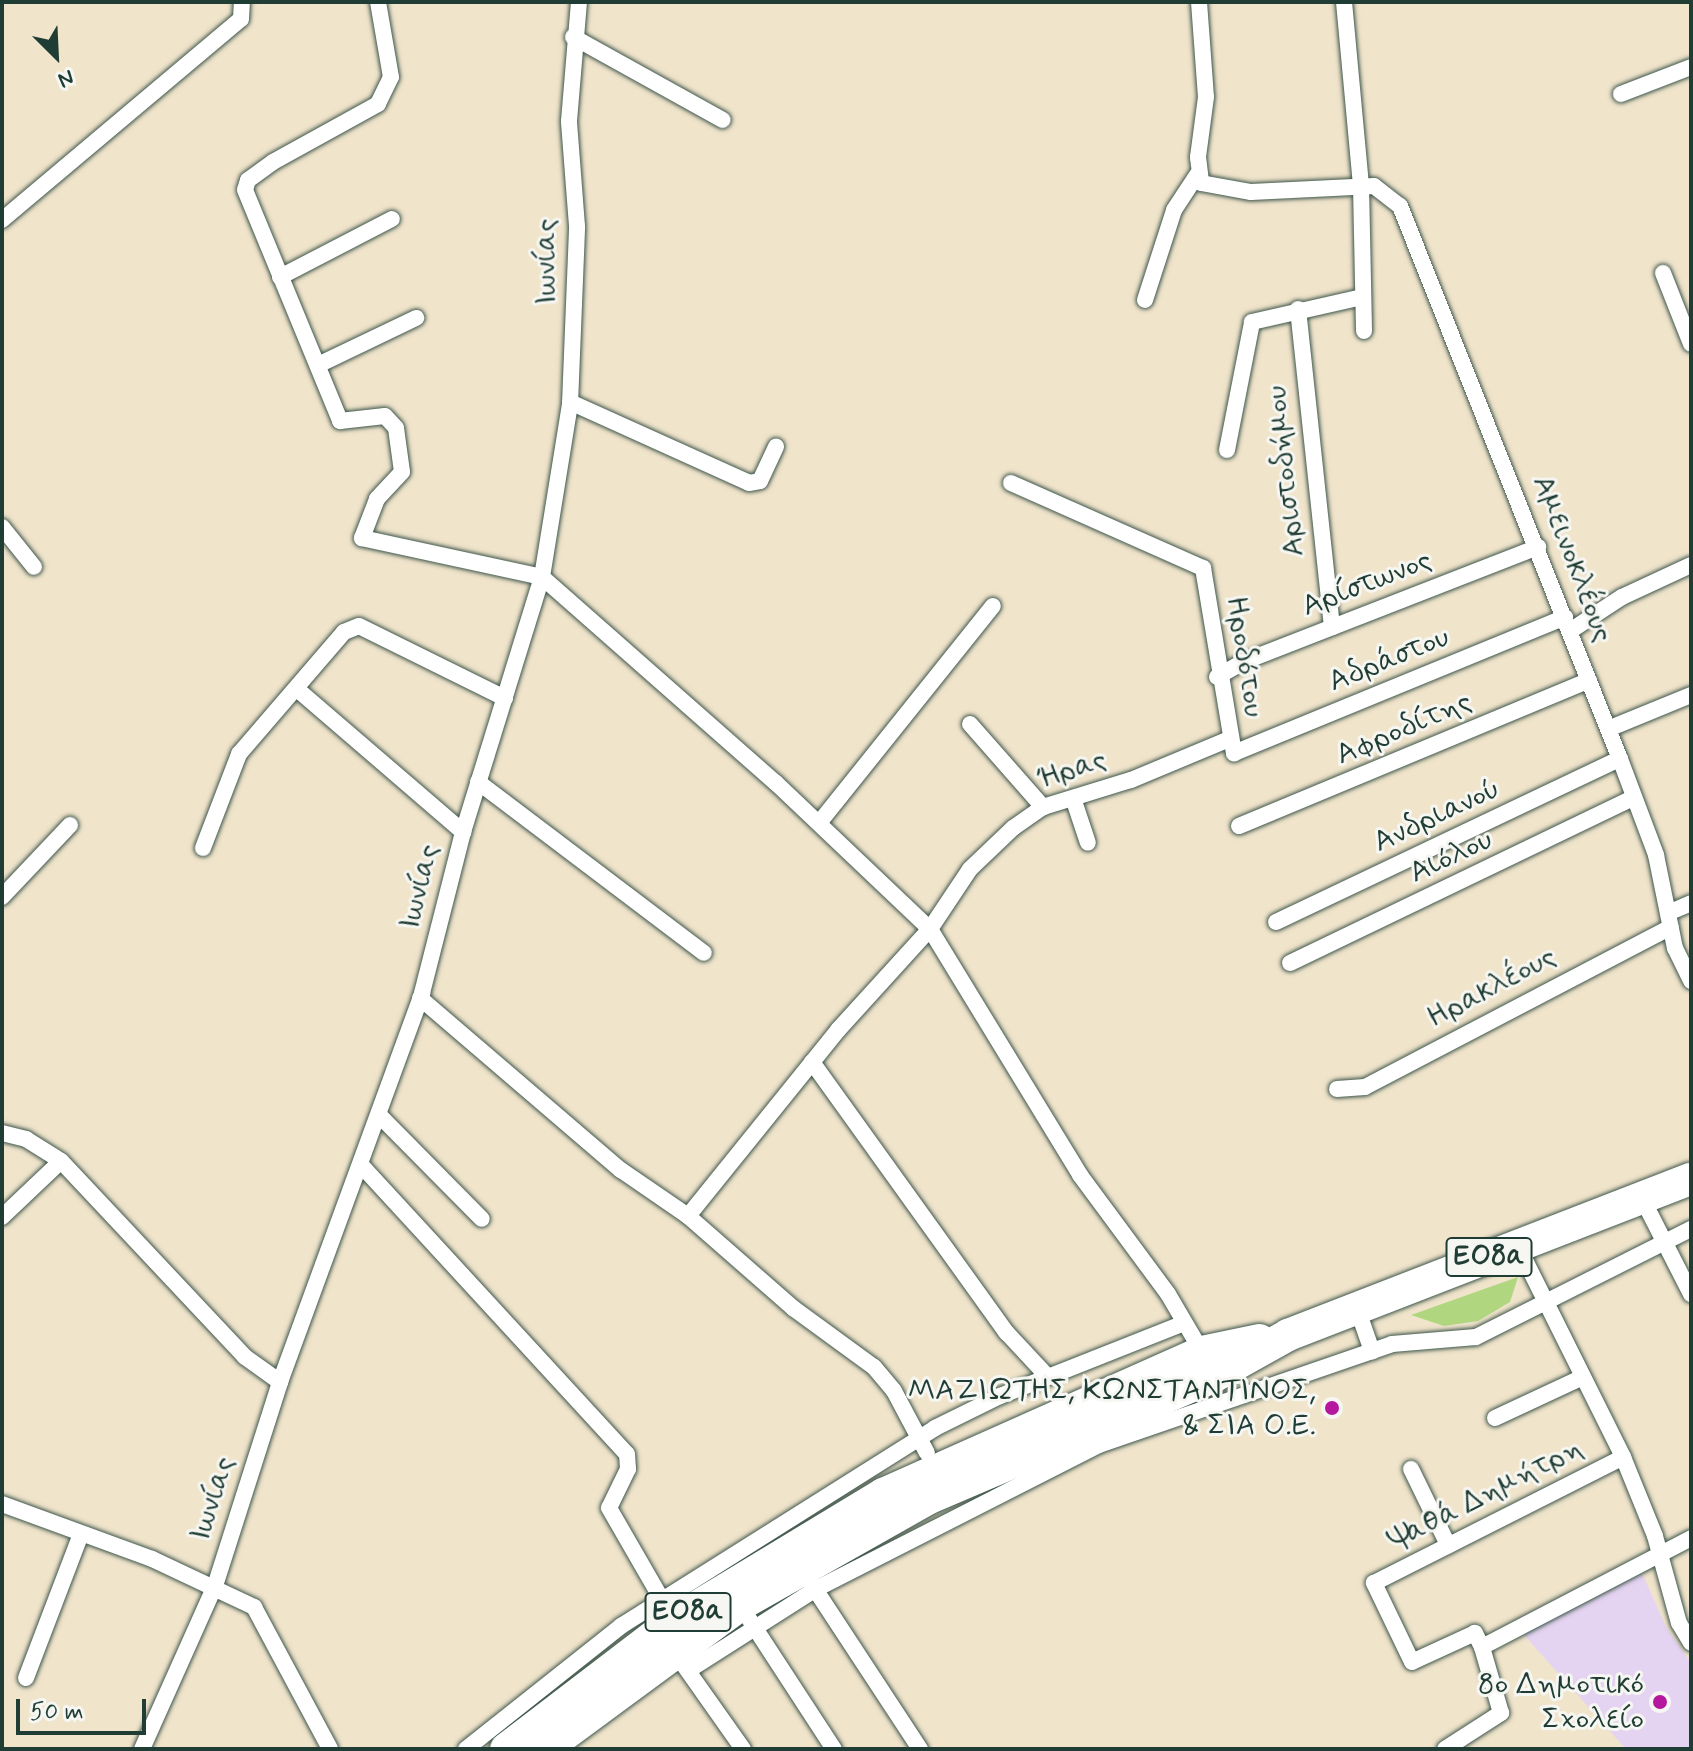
<!DOCTYPE html>
<meta charset="utf-8">
<style>
body{margin:0}
#map{position:relative;width:1693px;height:1751px;overflow:hidden;background:#f0e4cb;font-family:Mynerve,sans-serif}
div>[style]{position:absolute}
[style*='--x']{left:calc(var(--x)*1px);top:calc(var(--y)*1px);width:calc(var(--w)*1px);rotate:calc(var(--a)*1deg)}
.built>*{inset:0;background:#e4d3f1}
.green>*{inset:0;background:#b1d680}
.roads{filter:drop-shadow(0 0 2px #3e564b) drop-shadow(0 0 2px #3e564b)}
.street>*{height:16px;margin:-8px;padding:0 8px;transform-origin:8px;border-radius:8px;background:#fff}
.highway>*{height:32px;margin:-16px;padding:0 16px;transform-origin:16px;border-radius:16px;background:#fff}
.dots>*{width:22px;height:22px;translate:-50% -50%;box-sizing:border-box;border:4px solid #f6f6f2;border-radius:50%}
span{translate:-50% -50%;white-space:nowrap;text-align:center;line-height:1.15;-webkit-text-stroke:6px #f6f6f2;paint-order:stroke}
.shield-label span{padding:2px 6px;background:#f6f6f2;border:2px solid;border-radius:6px;-webkit-text-stroke-width:0}
.shield-label{font-size:28px;color:#1f3d34;font-weight:700}
.street-label{font-size:30px;color:#1f3d34}
.poi-label{font-size:30px;color:#1f3d34}
.right{translate:-100% -50%;text-align:right}
.frame{position:absolute;inset:0;border:4px solid #1f3d34;pointer-events:none}
.north{position:absolute;left:16px;top:16px;width:80px;height:80px;-webkit-text-stroke:6px #f6f6f2;paint-order:stroke;rotate:156deg;font-size:22px;font-weight:700;line-height:32px;text-align:center;color:#1f3d34}
.north::after{content:'';display:block;margin:auto;width:28px;height:36px;background:#1f3d34;clip-path:polygon(50% 0,100% 100%,50% 72%,0 100%)}
.scale{position:absolute;left:16px;top:1699px;width:130px;height:36px;box-sizing:border-box;border:4px solid #1f3d34;border-top:0;padding-left:10px;font-size:24px;line-height:28px;white-space:nowrap;color:#1f3d34;-webkit-text-stroke:6px #f6f6f2;paint-order:stroke}
</style>
<div id="map">
<div class="built">
<div style="clip-path:polygon(1642px 1573px,1666px 1627px,1691px 1663px,1691px 1749px,1626px 1749px,1523px 1634px)"></div>
</div>
<div class="green">
<div style="clip-path:polygon(1518px 1277px,1510px 1302px,1478px 1321px,1444px 1326px,1411px 1315px)"></div>
</div>
<div class="roads">
<div class="street">
<div style="--x:378;--y:2;--w:76;--a:80.2"></div>
<div style="--x:391;--y:77;--w:30;--a:116"></div>
<div style="--x:378;--y:104;--w:120;--a:151.1"></div>
<div style="--x:273;--y:162;--w:31;--a:144"></div>
<div style="--x:248;--y:180;--w:10;--a:107"></div>
<div style="--x:245;--y:190;--w:250;--a:67.6"></div>
<div style="--x:340;--y:421;--w:45;--a:-6.3"></div>
<div style="--x:385;--y:416;--w:16;--a:47"></div>
<div style="--x:396;--y:428;--w:44;--a:82.2"></div>
<div style="--x:402;--y:472;--w:37;--a:133"></div>
<div style="--x:377;--y:499;--w:42;--a:111"></div>
<div style="--x:362;--y:538;--w:184;--a:12.2"></div>
<div style="--x:542;--y:577;--w:312;--a:41.4"></div>
<div style="--x:776;--y:783;--w:212;--a:43.5"></div>
<div style="--x:930;--y:929;--w:288;--a:58.6"></div>
<div style="--x:1080;--y:1175;--w:148;--a:53.5"></div>
<div style="--x:1168;--y:1294;--w:67;--a:59.6"></div>
<div style="--x:1199;--y:2;--w:95;--a:85.8"></div>
<div style="--x:1206;--y:97;--w:61;--a:97.6"></div>
<div style="--x:1198;--y:157;--w:26;--a:83"></div>
<div style="--x:1201;--y:183;--w:51;--a:10.2"></div>
<div style="--x:1251;--y:192;--w:123;--a:-2.8"></div>
<div style="--x:1374;--y:186;--w:33;--a:38"></div>
<div style="--x:1400;--y:206;--w:595;--a:68.31"></div>
<div style="--x:1620;--y:759;--w:103;--a:69.4"></div>
<div style="--x:1656;--y:855;--w:95;--a:78.5"></div>
<div style="--x:1675;--y:948;--w:37;--a:64"></div>
<div style="--x:1344;--y:2;--w:185;--a:84.7"></div>
<div style="--x:1361;--y:186;--w:145;--a:88.8"></div>
<div style="--x:573;--y:37;--w:171;--a:29"></div>
<div style="--x:1621;--y:94;--w:75;--a:-21.1"></div>
<div style="--x:2;--y:220;--w:312;--a:-40.1"></div>
<div style="--x:241;--y:19;--w:17;--a:-87"></div>
<div style="--x:1663;--y:273;--w:76;--a:68.5"></div>
<div style="--x:280;--y:277;--w:126;--a:-27.4"></div>
<div style="--x:1145;--y:300;--w:95;--a:-72.1"></div>
<div style="--x:1174;--y:210;--w:42;--a:-56.7"></div>
<div style="--x:1298;--y:309;--w:320;--a:83.9"></div>
<div style="--x:318;--y:365;--w:109;--a:-25.6"></div>
<div style="--x:570;--y:402;--w:196;--a:24.3"></div>
<div style="--x:749;--y:483;--w:11;--a:-10"></div>
<div style="--x:760;--y:481;--w:38;--a:-65"></div>
<div style="--x:1227;--y:450;--w:130;--a:-78.9"></div>
<div style="--x:1252;--y:322;--w:113;--a:-12.8"></div>
<div style="--x:1011;--y:483;--w:210;--a:23.9"></div>
<div style="--x:1203;--y:568;--w:188;--a:80.5"></div>
<div style="--x:1234;--y:753;--w:358;--a:-22.3"></div>
<div style="--x:2;--y:527;--w:51;--a:51.3"></div>
<div style="--x:1570;--y:631;--w:62;--a:-33.2"></div>
<div style="--x:1622;--y:597;--w:76;--a:-24.9"></div>
<div style="--x:1217;--y:677;--w:30;--a:-30"></div>
<div style="--x:1243;--y:662;--w:317;--a:-21.3"></div>
<div style="--x:298;--y:690;--w:218;--a:40.7"></div>
<div style="--x:970;--y:724;--w:111;--a:48.7"></div>
<div style="--x:1608;--y:729;--w:90;--a:-22.3"></div>
<div style="--x:478;--y:782;--w:283;--a:37.1"></div>
<div style="--x:1073;--y:798;--w:47;--a:71.6"></div>
<div style="--x:819;--y:823;--w:278;--a:-51.3"></div>
<div style="--x:1239;--y:826;--w:379;--a:-22.6"></div>
<div style="--x:203;--y:848;--w:101;--a:-69"></div>
<div style="--x:239;--y:754;--w:161;--a:-49.3"></div>
<div style="--x:344;--y:632;--w:16;--a:-22"></div>
<div style="--x:359;--y:626;--w:163;--a:26.3"></div>
<div style="--x:2;--y:897;--w:99;--a:-46.6"></div>
<div style="--x:1668;--y:913;--w:25;--a:-23"></div>
<div style="--x:1276;--y:922;--w:381;--a:-25.4"></div>
<div style="--x:1290;--y:963;--w:381;--a:-25.7"></div>
<div style="--x:420;--y:998;--w:265;--a:40.6"></div>
<div style="--x:621;--y:1170;--w:81;--a:34.5"></div>
<div style="--x:688;--y:1216;--w:140;--a:41.2"></div>
<div style="--x:793;--y:1308;--w:100;--a:36.1"></div>
<div style="--x:874;--y:1367;--w:31;--a:50"></div>
<div style="--x:894;--y:1391;--w:70;--a:62"></div>
<div style="--x:812;--y:1062;--w:334;--a:54.3"></div>
<div style="--x:1007;--y:1333;--w:60;--a:47"></div>
<div style="--x:1337;--y:1089;--w:28;--a:-4"></div>
<div style="--x:1365;--y:1087;--w:345;--a:-27.6"></div>
<div style="--x:379;--y:1115;--w:146;--a:45.3"></div>
<div style="--x:2;--y:1133;--w:25;--a:14"></div>
<div style="--x:26;--y:1139;--w:41;--a:32.2"></div>
<div style="--x:61;--y:1161;--w:269;--a:46.8"></div>
<div style="--x:245;--y:1357;--w:43;--a:35.5"></div>
<div style="--x:361;--y:1165;--w:393;--a:47.4"></div>
<div style="--x:627;--y:1454;--w:15;--a:86"></div>
<div style="--x:628;--y:1469;--w:43;--a:116"></div>
<div style="--x:609;--y:1508;--w:112;--a:60"></div>
<div style="--x:1642;--y:1198;--w:108;--a:63"></div>
<div style="--x:688;--y:1216;--w:239;--a:-51.1"></div>
<div style="--x:838;--y:1030;--w:137;--a:-47.7"></div>
<div style="--x:930;--y:929;--w:72;--a:-56.3"></div>
<div style="--x:970;--y:869;--w:59;--a:-43.6"></div>
<div style="--x:1013;--y:828;--w:37;--a:-35"></div>
<div style="--x:1043;--y:807;--w:92;--a:-17.1"></div>
<div style="--x:1131;--y:780;--w:106;--a:-22.7"></div>
<div style="--x:2;--y:1217;--w:81;--a:-43.5"></div>
<div style="--x:1518;--y:1246;--w:236;--a:63.5"></div>
<div style="--x:1623;--y:1457;--w:85;--a:67.9"></div>
<div style="--x:1655;--y:1536;--w:90;--a:74.6"></div>
<div style="--x:1679;--y:1623;--w:23;--a:59"></div>
<div style="--x:1357;--y:1308;--w:46;--a:70.8"></div>
<div style="--x:1495;--y:1418;--w:97;--a:-25"></div>
<div style="--x:1411;--y:1469;--w:85;--a:64"></div>
<div style="--x:2;--y:1504;--w:160;--a:20.1"></div>
<div style="--x:152;--y:1559;--w:113;--a:25.2"></div>
<div style="--x:254;--y:1607;--w:161;--a:61.8"></div>
<div style="--x:811;--y:1583;--w:199;--a:56.7"></div>
<div style="--x:740;--y:1605;--w:172;--a:56.9"></div>
<div style="--x:1482;--y:1647;--w:236;--a:-27.5"></div>
<div style="--x:683;--y:1664;--w:104;--a:54.8"></div>
<div style="--x:689;--y:1670;--w:151;--a:-32.5"></div>
<div style="--x:816;--y:1589;--w:318;--a:-27"></div>
<div style="--x:1099;--y:1445;--w:310;--a:-19"></div>
<div style="--x:1392;--y:1344;--w:84;--a:-4.8"></div>
<div style="--x:1476;--y:1337;--w:241;--a:-26.7"></div>
<div style="--x:26;--y:1678;--w:154;--a:-69.1"></div>
<div style="--x:142;--y:1749;--w:179;--a:-65.9"></div>
<div style="--x:215;--y:1586;--w:214;--a:-72.3"></div>
<div style="--x:280;--y:1382;--w:414;--a:-69.9"></div>
<div style="--x:422;--y:993;--w:166;--a:-75.7"></div>
<div style="--x:463;--y:832;--w:267;--a:-72.8"></div>
<div style="--x:542;--y:577;--w:175;--a:-80.8"></div>
<div style="--x:570;--y:404;--w:178;--a:-87.7"></div>
<div style="--x:577;--y:226;--w:105;--a:-94.4"></div>
<div style="--x:569;--y:121;--w:119;--a:-85.2"></div>
<div style="--x:466;--y:1749;--w:198;--a:-38.4"></div>
<div style="--x:621;--y:1626;--w:371;--a:-32.2"></div>
<div style="--x:935;--y:1428;--w:72;--a:-26.2"></div>
<div style="--x:1000;--y:1396;--w:198;--a:-21.6"></div>
<div style="--x:1445;--y:1749;--w:67;--a:-32.7"></div>
<div style="--x:1501;--y:1713;--w:69;--a:-106.1"></div>
<div style="--x:1482;--y:1647;--w:16;--a:-117"></div>
<div style="--x:1475;--y:1633;--w:69;--a:155.3"></div>
<div style="--x:1412;--y:1662;--w:88;--a:-115.7"></div>
<div style="--x:1374;--y:1583;--w:279;--a:-26.8"></div>
</div>
<div class="highway">
<div style="--x:506;--y:1749;--w:213;--a:-37.4"></div>
<div style="--x:675;--y:1620;--w:243;--a:-31.2"></div>
<div style="--x:883;--y:1494;--w:349;--a:-24"></div>
<div style="--x:1202;--y:1352;--w:59;--a:-11.7"></div>
<div style="--x:545;--y:1749;--w:242;--a:-36.4"></div>
<div style="--x:740;--y:1605;--w:215;--a:-29.5"></div>
<div style="--x:927;--y:1499;--w:311;--a:-23.1"></div>
<div style="--x:1213;--y:1377;--w:86;--a:-29.2"></div>
<div style="--x:1288;--y:1335;--w:432;--a:-21.2"></div>
</div>
</div>
<div class="dots">
<div style="left:1332px;top:1408px;background:#b5179e"></div>
<div style="left:1660px;top:1702px;background:#b5179e"></div>
</div>
<div class="shield-label">
<span style="left:1489px;top:1257px">ΕΟ8α</span>
<span style="left:688px;top:1612px">ΕΟ8α</span>
</div>
<div class="street-label">
<span style="left:547px;top:262px;rotate:-90deg">Ιωνίας</span>
<span style="left:1286px;top:471px;rotate:-96deg">Αριστοδήμου</span>
<span style="left:1572px;top:559px;rotate:69deg">Αμεινοκλέους</span>
<span style="left:1367px;top:584px;rotate:-21deg">Αρίστωνος</span>
<span style="left:1244px;top:657px;rotate:81deg">Ηροδότου</span>
<span style="left:1389px;top:660px;rotate:-22deg">Αδράστου</span>
<span style="left:1404px;top:729px;rotate:-23deg">Αφροδίτης</span>
<span style="left:1072px;top:770px;rotate:-18deg">Ήρας</span>
<span style="left:1437px;top:816px;rotate:-25deg">Ανδριανού</span>
<span style="left:1451px;top:857px;rotate:-25deg">Αιόλου</span>
<span style="left:420px;top:887px;rotate:-76deg">Ιωνίας</span>
<span style="left:1492px;top:988px;rotate:-28deg">Ηρακλέους</span>
<span style="left:1486px;top:1495px;rotate:-27deg">Ψαθά Δημήτρη</span>
<span style="left:213px;top:1499px;rotate:-72deg">Ιωνίας</span>
</div>
<div class="poi-label">
<span class="right" style="left:1316px;top:1408px">ΜΑΖΙΩΤΗΣ, ΚΩΝΣΤΑΝΤΙΝΟΣ,<br>&amp; ΣΙΑ Ο.Ε.</span>
<span class="right" style="left:1644px;top:1702px">8ο Δημοτικό<br>Σχολείο</span>
</div>
<div class="frame"></div>
<div class="north">N</div>
<div class="scale">50 m</div>
</div>
